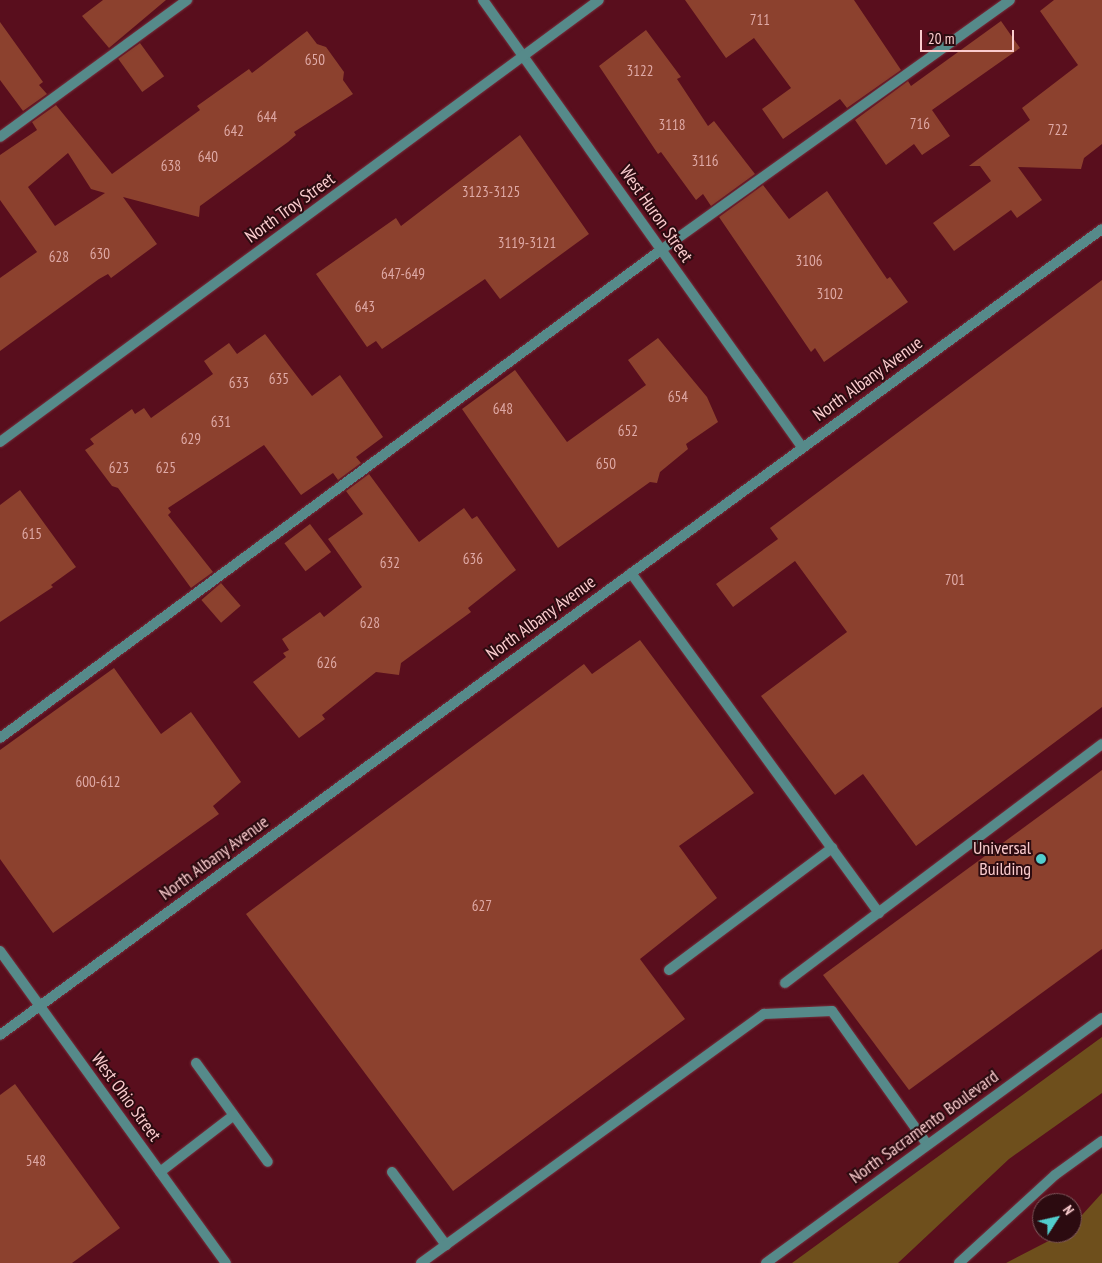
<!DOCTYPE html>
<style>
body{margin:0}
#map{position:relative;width:1102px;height:1263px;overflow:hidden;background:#590e1d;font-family:"PT Sans Narrow",sans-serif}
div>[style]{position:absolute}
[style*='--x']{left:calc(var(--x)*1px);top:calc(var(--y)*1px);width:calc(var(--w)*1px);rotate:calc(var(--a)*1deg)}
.green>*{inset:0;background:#6e4f1c}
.building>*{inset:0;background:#8c412e;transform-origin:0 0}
.roads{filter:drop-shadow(0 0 1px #76303d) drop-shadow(0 0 1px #76303d)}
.service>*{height:10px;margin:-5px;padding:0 5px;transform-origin:5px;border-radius:5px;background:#568a8a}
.minor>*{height:10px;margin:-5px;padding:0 5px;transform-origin:5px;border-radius:5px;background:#568a8a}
.tertiary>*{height:10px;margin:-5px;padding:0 5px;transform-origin:5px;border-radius:5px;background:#568a8a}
.dots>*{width:14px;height:14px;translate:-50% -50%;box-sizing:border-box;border:2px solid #2c0b10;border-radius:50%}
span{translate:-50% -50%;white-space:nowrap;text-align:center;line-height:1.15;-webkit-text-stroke:4px #2c0b10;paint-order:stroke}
.number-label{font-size:15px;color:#dfa9a6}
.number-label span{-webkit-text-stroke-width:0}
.street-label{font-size:18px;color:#fbccce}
.poi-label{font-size:18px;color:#fbccce}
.right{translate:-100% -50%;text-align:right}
.north{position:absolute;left:1032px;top:1193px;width:50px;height:50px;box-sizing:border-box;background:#2c0b10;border:1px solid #7f585c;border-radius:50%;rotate:55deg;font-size:14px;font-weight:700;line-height:20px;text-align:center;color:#fbccce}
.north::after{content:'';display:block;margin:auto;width:18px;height:22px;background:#52cdcd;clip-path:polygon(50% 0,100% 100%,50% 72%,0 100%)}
.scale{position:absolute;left:920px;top:30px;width:94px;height:22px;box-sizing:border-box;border:2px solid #fbccce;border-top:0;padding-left:6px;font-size:15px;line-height:18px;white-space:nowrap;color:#fbccce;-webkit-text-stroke:4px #2c0b10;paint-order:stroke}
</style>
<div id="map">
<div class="green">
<div style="clip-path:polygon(1102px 1037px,1102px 1093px,1009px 1159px,898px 1263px,792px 1263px)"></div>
<div style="clip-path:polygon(1102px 1193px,1102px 1263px,1006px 1263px,1064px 1233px,1072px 1233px,1072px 1226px)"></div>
</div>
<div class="building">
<div style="clip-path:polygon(103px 0,166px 0,109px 48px,82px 16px)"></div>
<div style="clip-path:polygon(685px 0,854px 0,901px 70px,847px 108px,840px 99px,783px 139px,762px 109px,791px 88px,754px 38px,726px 58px)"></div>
<div style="clip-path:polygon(1054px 0,1102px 0,1102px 144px,1084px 158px,1081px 169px,1018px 167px,1042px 200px,1017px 218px,1011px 210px,954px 251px,933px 223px,991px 181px,980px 166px,969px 166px,1030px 120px,1022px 108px,1078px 65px,1040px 11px)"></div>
<div style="clip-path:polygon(1001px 21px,1020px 48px,932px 110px,950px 136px,922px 155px,914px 144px,886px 165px,855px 120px,908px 81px,911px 86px)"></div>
<div style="clip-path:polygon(0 22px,43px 82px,39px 85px,47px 94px,23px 111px,0 80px)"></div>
<div style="clip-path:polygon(646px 30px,681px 77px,677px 79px,708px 126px,714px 121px,755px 174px,711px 206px,703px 194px,696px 200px,661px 152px,658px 154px,599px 66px)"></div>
<div style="clip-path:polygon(evenodd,307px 31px,317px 44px,326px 47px,344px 72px,343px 80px,353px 94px,294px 132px,296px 135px,288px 142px,200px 206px,199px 217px,123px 197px,157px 244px,111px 278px,108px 274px,99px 279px,0 351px,0 278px,37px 252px,0 200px,0 155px,37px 130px,32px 122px,56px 105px,112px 174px,200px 110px,197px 106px,249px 69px,252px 73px,307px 31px,68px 153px,91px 189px,105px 193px,55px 226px,28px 187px,68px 153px)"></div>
<div style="left:140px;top:43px;width:41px;height:27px;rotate:54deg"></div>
<div style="clip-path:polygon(520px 135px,589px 234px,500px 299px,485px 279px,382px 349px,376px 341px,367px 347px,316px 274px,396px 218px,401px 226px)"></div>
<div style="clip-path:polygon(763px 185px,789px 219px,827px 191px,887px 279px,890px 277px,908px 302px,824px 362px,815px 348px,811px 352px,719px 217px)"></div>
<div style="clip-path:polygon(1102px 280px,1102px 707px,916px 846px,863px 774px,835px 795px,761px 696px,847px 632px,795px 561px,733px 607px,716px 584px,778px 539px,770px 528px)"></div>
<div style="clip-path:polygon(265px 334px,312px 396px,340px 375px,383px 437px,356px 457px,361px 463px,338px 480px,333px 473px,301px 495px,264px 445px,168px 508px,171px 512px,168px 515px,213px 572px,191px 588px,118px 488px,112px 486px,85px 450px,94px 444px,90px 439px,132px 409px,135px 414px,144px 408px,151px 418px,213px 374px,204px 361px,229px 343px,237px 354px)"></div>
<div style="clip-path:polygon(658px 338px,707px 397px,718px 422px,686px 444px,688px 449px,660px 472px,657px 483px,650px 482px,558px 548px,462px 409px,515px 370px,567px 442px,646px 385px,628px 360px)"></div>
<div style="clip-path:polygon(369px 474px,419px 542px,464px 508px,472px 519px,477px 516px,516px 570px,468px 608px,471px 612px,401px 663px,399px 675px,376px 672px,322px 715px,325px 719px,299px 738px,253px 682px,286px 657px,283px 653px,289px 650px,282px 639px,320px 612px,324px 617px,362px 587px,328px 539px,363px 514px,346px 491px)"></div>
<div style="clip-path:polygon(20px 490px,76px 567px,51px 585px,53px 587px,0 622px,0 505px)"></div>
<div style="left:310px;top:524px;width:35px;height:32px;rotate:53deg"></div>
<div style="left:221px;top:583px;width:30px;height:26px;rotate:49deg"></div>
<div style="clip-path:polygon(640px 640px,754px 793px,679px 846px,717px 898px,640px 959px,685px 1019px,453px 1191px,246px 914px,584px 664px,592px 674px)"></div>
<div style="clip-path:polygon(114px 668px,161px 734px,191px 712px,241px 782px,213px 806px,219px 814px,53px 933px,0 859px,0 750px)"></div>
<div style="clip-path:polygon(1102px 770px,1102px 949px,909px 1090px,823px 975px)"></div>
<div style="clip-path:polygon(15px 1084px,120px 1228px,72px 1263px,0 1263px,0 1095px)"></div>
</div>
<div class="roads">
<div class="service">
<div style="--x:0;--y:137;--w:232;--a:-36.2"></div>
<div style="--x:631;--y:573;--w:421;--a:53.9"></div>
<div style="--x:0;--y:738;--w:822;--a:-36.44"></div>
<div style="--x:661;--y:250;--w:429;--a:-35.6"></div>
<div style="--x:669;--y:970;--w:204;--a:-36.8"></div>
<div style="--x:785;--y:983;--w:397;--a:-37"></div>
<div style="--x:196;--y:1063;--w:122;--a:54"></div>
<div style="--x:160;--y:1172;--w:93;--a:-37.6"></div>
<div style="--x:392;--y:1172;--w:91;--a:53.5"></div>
<div style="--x:421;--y:1263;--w:424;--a:-36"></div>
<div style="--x:764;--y:1014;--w:68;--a:-2.5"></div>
<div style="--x:832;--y:1011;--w:163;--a:54.5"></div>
</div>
<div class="minor">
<div style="--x:483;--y:0;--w:549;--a:54.49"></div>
<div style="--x:0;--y:442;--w:744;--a:-36.42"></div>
<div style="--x:0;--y:951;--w:385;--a:54.1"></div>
<div style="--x:0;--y:1035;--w:1365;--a:-36.18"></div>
<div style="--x:766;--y:1263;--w:416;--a:-36.1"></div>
</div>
<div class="tertiary">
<div style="--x:959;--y:1263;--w:130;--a:-42.5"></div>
<div style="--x:1055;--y:1175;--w:58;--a:-35.9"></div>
</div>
</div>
<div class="dots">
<div style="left:1041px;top:859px;background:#52cdcd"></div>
</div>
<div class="number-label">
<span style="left:760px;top:20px">711</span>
<span style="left:315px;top:60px">650</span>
<span style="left:640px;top:71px">3122</span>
<span style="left:267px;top:117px">644</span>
<span style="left:920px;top:124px">716</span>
<span style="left:672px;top:125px">3118</span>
<span style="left:1058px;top:130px">722</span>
<span style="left:234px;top:131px">642</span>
<span style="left:208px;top:157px">640</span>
<span style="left:705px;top:161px">3116</span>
<span style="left:171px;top:166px">638</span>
<span style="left:491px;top:192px">3123-3125</span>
<span style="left:527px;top:243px">3119-3121</span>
<span style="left:100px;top:254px">630</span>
<span style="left:59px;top:257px">628</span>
<span style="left:809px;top:261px">3106</span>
<span style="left:403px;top:274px">647-649</span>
<span style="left:830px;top:294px">3102</span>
<span style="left:365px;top:307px">643</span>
<span style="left:279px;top:379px">635</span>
<span style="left:239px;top:383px">633</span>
<span style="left:678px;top:397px">654</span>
<span style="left:503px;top:409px">648</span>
<span style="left:221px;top:422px">631</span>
<span style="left:628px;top:431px">652</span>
<span style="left:191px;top:439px">629</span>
<span style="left:606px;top:464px">650</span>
<span style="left:119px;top:468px">623</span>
<span style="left:166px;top:468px">625</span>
<span style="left:32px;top:534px">615</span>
<span style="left:473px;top:559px">636</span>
<span style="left:390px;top:563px">632</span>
<span style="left:955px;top:580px">701</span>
<span style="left:370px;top:623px">628</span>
<span style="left:327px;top:663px">626</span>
<span style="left:98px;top:782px">600-612</span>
<span style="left:482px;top:906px">627</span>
<span style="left:36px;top:1161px">548</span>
</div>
<div class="street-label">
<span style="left:290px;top:208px;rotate:-36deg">North Troy Street</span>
<span style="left:656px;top:214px;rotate:55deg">West Huron Street</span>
<span style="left:868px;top:379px;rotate:-36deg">North Albany Avenue</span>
<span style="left:541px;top:618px;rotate:-36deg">North Albany Avenue</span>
<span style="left:214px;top:858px;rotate:-36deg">North Albany Avenue</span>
<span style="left:126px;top:1097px;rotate:54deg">West Ohio Street</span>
<span style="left:924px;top:1127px;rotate:-36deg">North Sacramento Boulevard</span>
</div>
<div class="poi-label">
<span class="right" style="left:1031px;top:859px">Universal<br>Building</span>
</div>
<div class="north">N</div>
<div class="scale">20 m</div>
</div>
